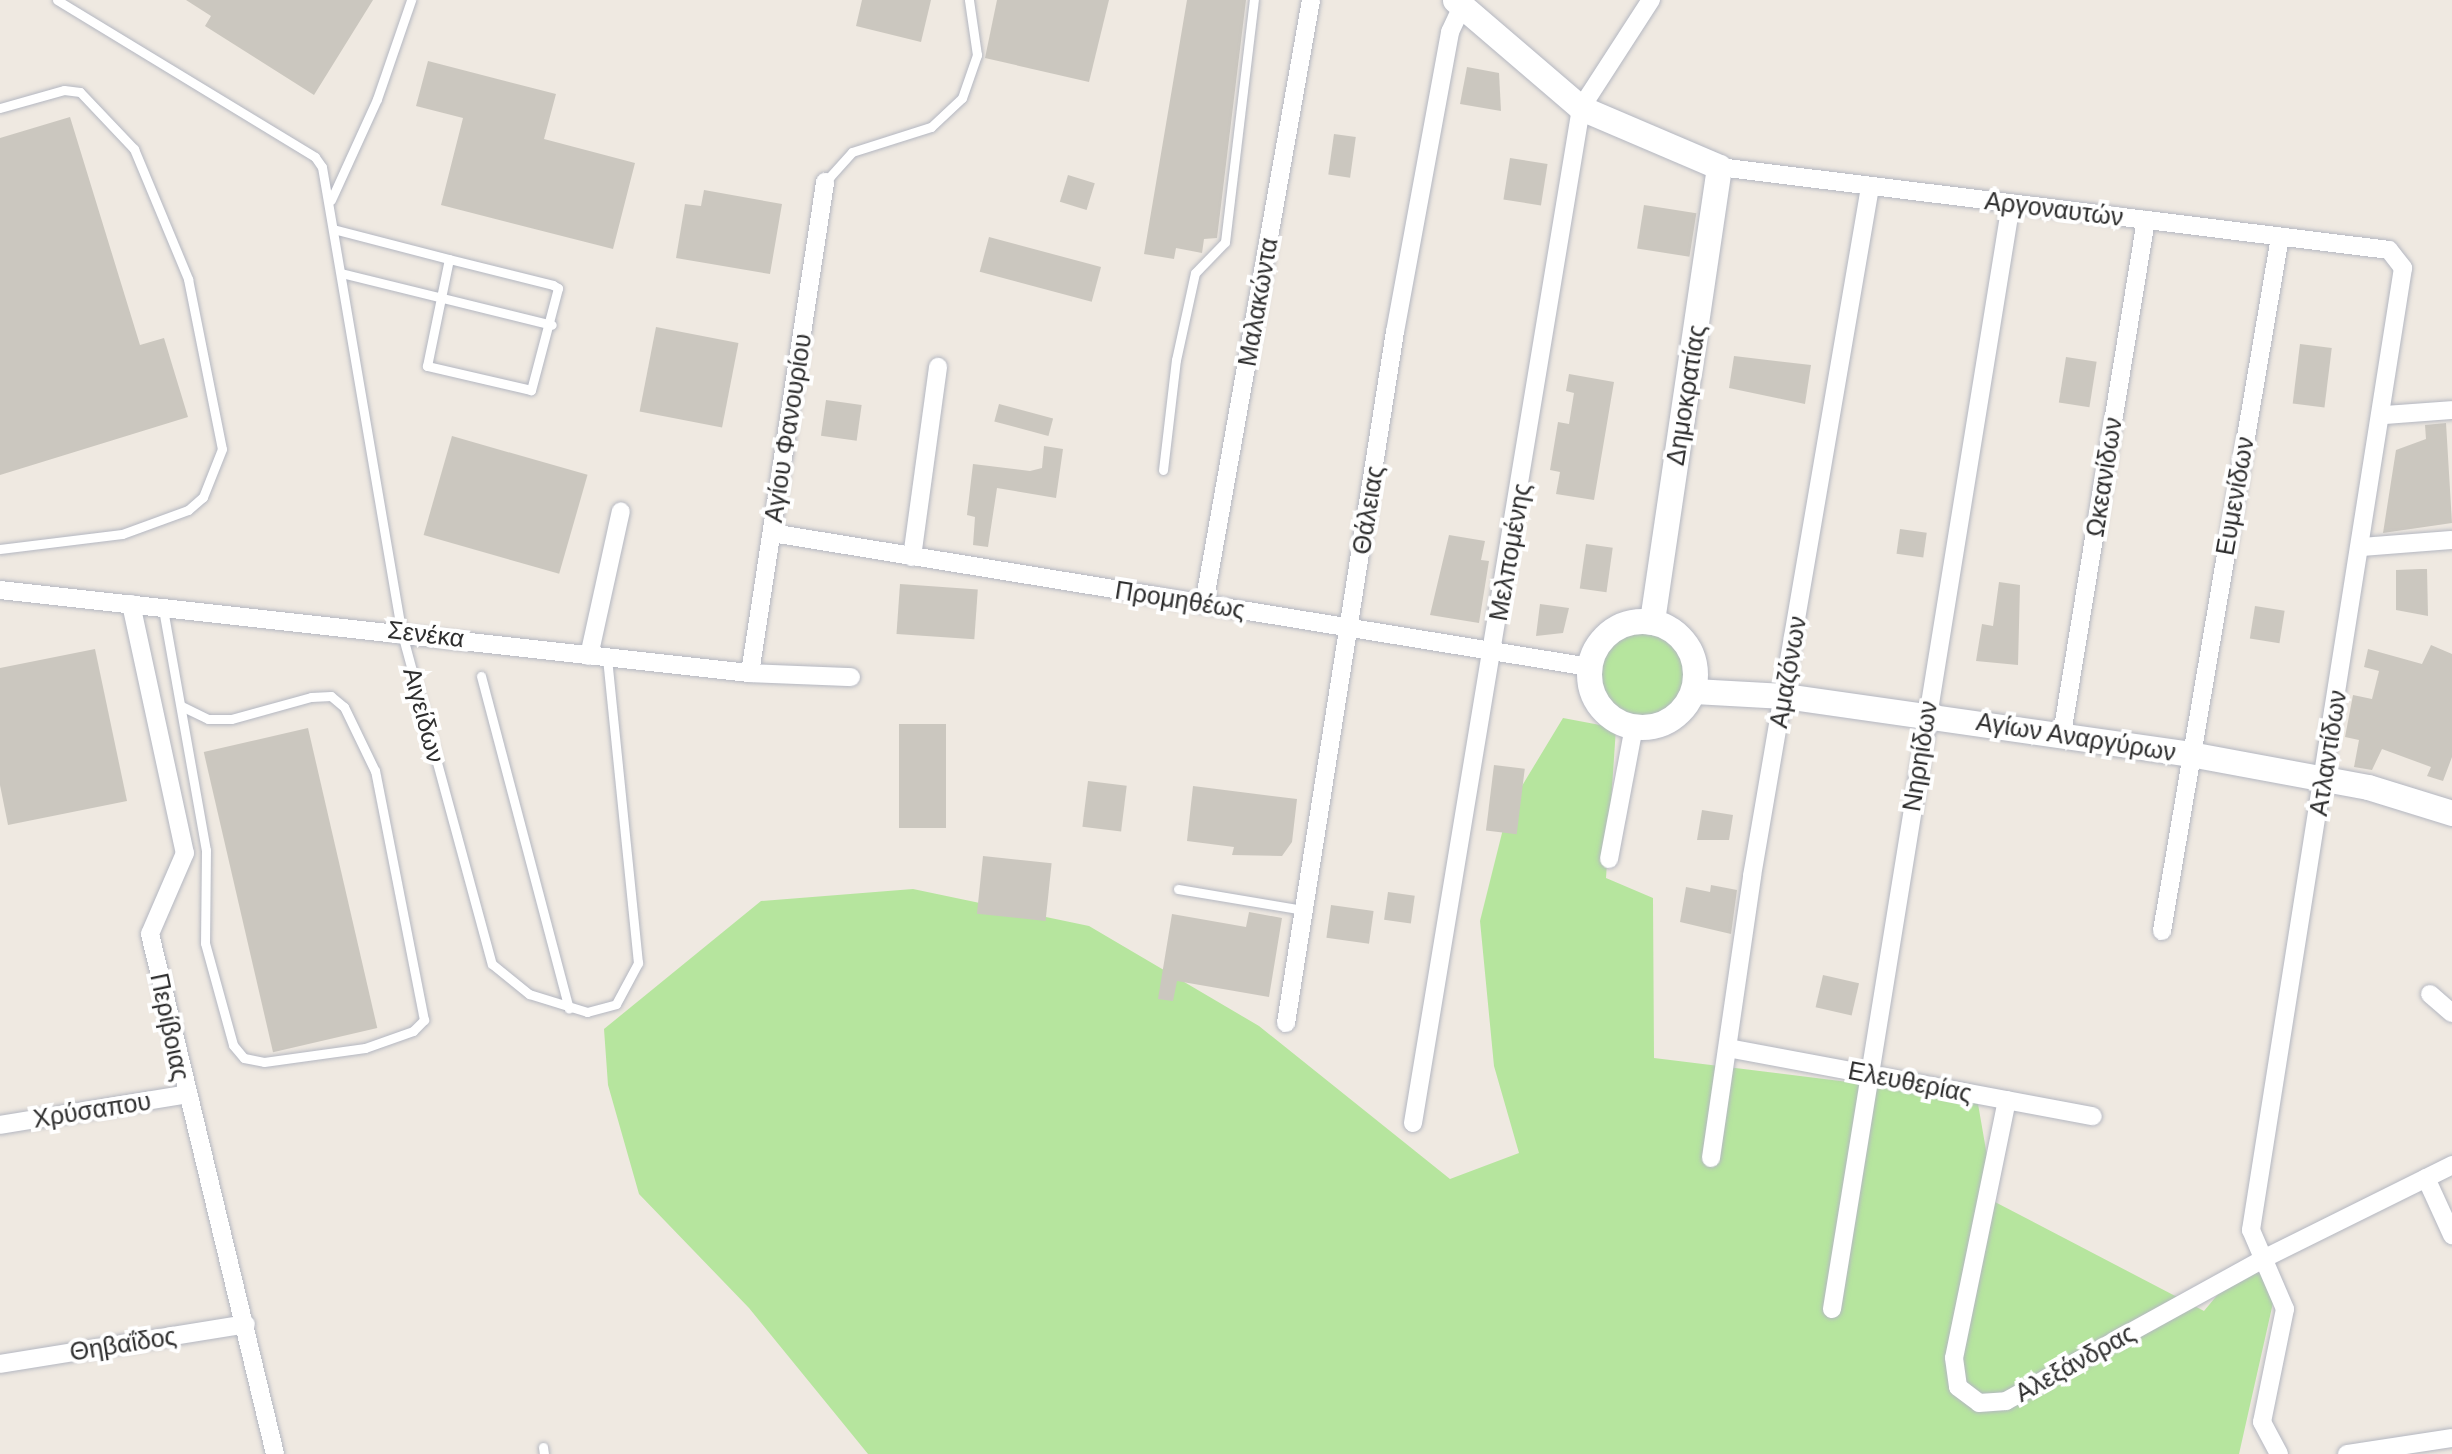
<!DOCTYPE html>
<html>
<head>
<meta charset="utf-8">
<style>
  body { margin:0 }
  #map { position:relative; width:2452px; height:1454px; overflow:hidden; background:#efe9e1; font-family:Helvetica,sans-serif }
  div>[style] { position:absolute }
  .green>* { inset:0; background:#b6e59e }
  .round { border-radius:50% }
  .building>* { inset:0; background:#cbc7bf; transform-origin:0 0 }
  .roads { filter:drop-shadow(0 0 2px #b4b7c1) drop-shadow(0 0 2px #b4b7c1) }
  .lane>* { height:9px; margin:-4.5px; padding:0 4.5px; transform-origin:4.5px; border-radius:4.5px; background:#fff }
  .street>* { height:18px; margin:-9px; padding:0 9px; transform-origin:9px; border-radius:9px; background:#fff }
  .secondary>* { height:25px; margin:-12.5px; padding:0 12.5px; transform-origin:12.5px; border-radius:12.5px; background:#fff }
  .secondary>.ring { margin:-12.5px; padding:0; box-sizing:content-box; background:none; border:25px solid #fff; border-radius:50% }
  span { translate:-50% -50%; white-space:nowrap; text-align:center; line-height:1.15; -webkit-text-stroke:8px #fff; paint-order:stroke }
  .street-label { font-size:25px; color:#2e2e2e }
</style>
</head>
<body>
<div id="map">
  <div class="green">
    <i class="round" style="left:1601px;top:633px;width:84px;height:84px"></i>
    <i style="clip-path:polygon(1563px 718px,1616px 728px,1606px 878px,1653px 898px,1654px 1058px,1977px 1098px,1995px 1202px,2204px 1311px,2244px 1263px,2277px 1285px,2239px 1454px,868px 1454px,749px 1308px,639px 1194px,608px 1085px,604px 1029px,761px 901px,913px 889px,1089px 926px,1259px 1026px,1450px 1179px,1519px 1153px,1494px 1066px,1480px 921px,1508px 809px)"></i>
  </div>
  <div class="building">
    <i style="clip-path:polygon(186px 0,373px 0,314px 95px,205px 26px,211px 16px)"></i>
    <i style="clip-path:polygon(862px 0,931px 0,921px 42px,856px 26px)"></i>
    <i style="clip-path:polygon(997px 0,1109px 0,1089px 82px,985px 58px)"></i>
    <i style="clip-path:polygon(1187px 0,1246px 0,1217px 238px,1204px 239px,1202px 253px,1176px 248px,1174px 259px,1144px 254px)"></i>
    <i style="clip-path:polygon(428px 61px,556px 94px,544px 139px,635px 163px,613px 249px,441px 205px,463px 118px,416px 106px)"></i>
    <i style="clip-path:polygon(1467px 67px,1499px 73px,1501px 111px,1460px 104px)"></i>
    <i style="clip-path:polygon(70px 117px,140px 345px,164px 338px,188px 417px,0 475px,0 138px)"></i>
    <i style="left:1334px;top:134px;width:22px;height:41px;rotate:8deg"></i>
    <i style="left:1510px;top:158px;width:38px;height:42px;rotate:9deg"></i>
    <i style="left:1068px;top:175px;width:28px;height:28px;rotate:17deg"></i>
    <i style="clip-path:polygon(704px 190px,782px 204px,770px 274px,676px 258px,685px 204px,701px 206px)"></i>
    <i style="left:1644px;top:205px;width:53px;height:44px;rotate:9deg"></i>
    <i style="left:989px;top:237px;width:116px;height:36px;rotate:15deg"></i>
    <i style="left:656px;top:327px;width:84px;height:86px;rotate:11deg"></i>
    <i style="left:2300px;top:344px;width:32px;height:60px;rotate:7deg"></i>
    <i style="clip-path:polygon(1734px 356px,1811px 365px,1805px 404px,1729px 388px)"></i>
    <i style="left:2066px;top:357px;width:31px;height:46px;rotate:9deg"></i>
    <i style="clip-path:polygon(1569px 374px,1614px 382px,1594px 500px,1556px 494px,1560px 472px,1550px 470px,1558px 422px,1569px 424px,1574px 393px,1566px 391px)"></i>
    <i style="left:826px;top:400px;width:36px;height:36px;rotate:8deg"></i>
    <i style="left:999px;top:404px;width:56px;height:18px;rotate:15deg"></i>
    <i style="clip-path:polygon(2446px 423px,2452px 523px,2383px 533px,2396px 450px,2426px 439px,2425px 425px)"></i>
    <i style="left:452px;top:436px;width:141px;height:103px;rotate:16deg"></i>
    <i style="clip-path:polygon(1044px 446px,1063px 449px,1056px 498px,997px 488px,988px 547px,973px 545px,975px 517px,967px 515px,973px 464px,1030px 471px,1042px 468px)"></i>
    <i style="left:1900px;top:529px;width:27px;height:25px;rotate:8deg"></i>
    <i style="clip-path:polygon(1449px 535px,1485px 541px,1481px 560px,1489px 561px,1479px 623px,1430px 615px)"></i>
    <i style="left:1586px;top:544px;width:27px;height:45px;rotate:8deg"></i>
    <i style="clip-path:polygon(2421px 569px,2427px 569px,2428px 616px,2396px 610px,2396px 570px)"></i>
    <i style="clip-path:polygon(1999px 582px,2020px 585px,2018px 665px,1976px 661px,1982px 624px,1993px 626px)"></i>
    <i style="left:900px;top:584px;width:78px;height:50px;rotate:4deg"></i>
    <i style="clip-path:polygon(1540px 604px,1569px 608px,1563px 633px,1536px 636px)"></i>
    <i style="left:2255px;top:606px;width:30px;height:33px;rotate:9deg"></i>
    <i style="clip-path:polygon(2431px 645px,2452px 654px,2452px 757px,2443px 781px,2427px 776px,2431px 767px,2382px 749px,2372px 770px,2354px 767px,2359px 740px,2345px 737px,2353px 695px,2372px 699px,2379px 671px,2364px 667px,2368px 649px,2422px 664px)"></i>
    <i style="clip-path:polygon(95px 649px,127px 801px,8px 825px,0 785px,0 668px)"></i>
    <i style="left:899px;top:724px;width:47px;height:104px"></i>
    <i style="left:308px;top:728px;width:308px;height:107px;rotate:77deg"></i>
    <i style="left:1494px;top:765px;width:31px;height:66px;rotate:7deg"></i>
    <i style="left:1088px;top:781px;width:39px;height:46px;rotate:7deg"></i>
    <i style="clip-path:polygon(1193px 786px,1297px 799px,1292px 842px,1282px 856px,1232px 855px,1234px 847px,1187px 841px)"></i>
    <i style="clip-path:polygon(1702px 810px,1733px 815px,1729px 840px,1697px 840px)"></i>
    <i style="left:983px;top:856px;width:69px;height:58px;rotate:6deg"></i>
    <i style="clip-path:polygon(1711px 885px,1737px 890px,1731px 934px,1680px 922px,1686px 887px,1710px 892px)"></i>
    <i style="left:1388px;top:892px;width:27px;height:28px;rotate:8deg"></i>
    <i style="left:1331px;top:905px;width:43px;height:33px;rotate:8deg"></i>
    <i style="clip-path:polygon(1249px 912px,1282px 918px,1269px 997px,1177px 981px,1173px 1001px,1158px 999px,1172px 914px,1246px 927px)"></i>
    <i style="left:1823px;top:975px;width:37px;height:33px;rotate:13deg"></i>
  </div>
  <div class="roads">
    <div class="lane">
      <i style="left:57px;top:0;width:302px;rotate:31.3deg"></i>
      <i style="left:315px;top:157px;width:12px;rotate:55deg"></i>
      <i style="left:322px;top:167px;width:470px;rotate:80.3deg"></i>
      <i style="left:401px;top:630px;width:346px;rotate:74.8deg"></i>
      <i style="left:492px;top:964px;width:48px;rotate:39deg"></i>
      <i style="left:529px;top:994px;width:61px;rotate:17.2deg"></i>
      <i style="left:587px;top:1012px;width:30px;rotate:-15deg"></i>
      <i style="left:616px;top:1004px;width:47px;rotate:-61.8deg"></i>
      <i style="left:638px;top:963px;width:308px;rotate:-95.8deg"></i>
      <i style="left:0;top:108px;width:66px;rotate:-15.7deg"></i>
      <i style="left:64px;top:90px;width:16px;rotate:7deg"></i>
      <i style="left:80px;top:92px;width:79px;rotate:46.5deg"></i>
      <i style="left:134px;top:149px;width:141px;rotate:67.4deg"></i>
      <i style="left:188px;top:279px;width:173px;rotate:78.7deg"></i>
      <i style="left:222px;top:449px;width:52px;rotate:111.6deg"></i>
      <i style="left:203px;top:497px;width:20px;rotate:139deg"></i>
      <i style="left:188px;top:510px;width:70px;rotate:160deg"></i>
      <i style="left:122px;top:534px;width:123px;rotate:173deg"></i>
      <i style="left:826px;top:181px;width:39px;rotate:-48deg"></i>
      <i style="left:852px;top:152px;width:83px;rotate:-17.6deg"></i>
      <i style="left:931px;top:127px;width:42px;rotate:-43.1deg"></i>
      <i style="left:962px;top:98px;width:46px;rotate:-70.8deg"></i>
      <i style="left:977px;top:55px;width:56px;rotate:-98.3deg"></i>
      <i style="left:331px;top:200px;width:111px;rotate:-65.5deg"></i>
      <i style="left:377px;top:99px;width:105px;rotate:-71deg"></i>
      <i style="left:333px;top:229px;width:120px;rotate:14.5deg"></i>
      <i style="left:449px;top:259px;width:107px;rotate:14deg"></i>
      <i style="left:553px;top:285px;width:6px;rotate:31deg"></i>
      <i style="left:558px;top:288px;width:106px;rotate:104.8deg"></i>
      <i style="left:531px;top:390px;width:107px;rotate:-167deg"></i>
      <i style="left:427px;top:366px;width:109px;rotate:-78.4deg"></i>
      <i style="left:341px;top:273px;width:217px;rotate:13.8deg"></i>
      <i style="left:1163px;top:470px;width:111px;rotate:-83.3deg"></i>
      <i style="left:1176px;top:360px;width:89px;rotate:-77.7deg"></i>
      <i style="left:1195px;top:273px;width:43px;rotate:-45.9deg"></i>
      <i style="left:1225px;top:242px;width:244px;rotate:-83.2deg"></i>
      <i style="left:163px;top:609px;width:245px;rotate:79.9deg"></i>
      <i style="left:206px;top:850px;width:93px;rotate:90.6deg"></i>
      <i style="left:205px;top:943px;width:106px;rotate:74.6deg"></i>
      <i style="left:233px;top:1045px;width:17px;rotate:50deg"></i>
      <i style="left:244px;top:1058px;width:20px;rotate:11deg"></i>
      <i style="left:264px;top:1062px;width:102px;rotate:-7.9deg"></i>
      <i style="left:365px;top:1048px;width:51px;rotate:-19.5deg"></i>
      <i style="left:413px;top:1031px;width:16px;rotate:-45deg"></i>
      <i style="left:424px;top:1020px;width:254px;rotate:-101.1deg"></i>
      <i style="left:375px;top:771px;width:71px;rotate:-115.8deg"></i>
      <i style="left:344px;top:707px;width:17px;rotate:-140deg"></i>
      <i style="left:331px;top:696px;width:20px;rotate:177deg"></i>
      <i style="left:311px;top:697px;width:83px;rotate:164.6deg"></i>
      <i style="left:231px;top:719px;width:23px;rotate:180deg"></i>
      <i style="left:208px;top:719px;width:30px;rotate:-154deg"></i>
      <i style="left:481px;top:676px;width:344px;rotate:75.2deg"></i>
      <i style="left:1178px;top:889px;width:128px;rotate:9.5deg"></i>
      <i style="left:543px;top:1447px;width:7px;rotate:82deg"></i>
    </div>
    <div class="street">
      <i style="left:1719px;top:167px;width:675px;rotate:7.06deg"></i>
      <i style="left:2389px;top:250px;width:23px;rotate:52deg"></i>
      <i style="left:2403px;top:268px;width:974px;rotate:98.98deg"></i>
      <i style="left:2251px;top:1230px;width:86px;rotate:66.7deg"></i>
      <i style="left:2285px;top:1309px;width:115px;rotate:101.5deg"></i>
      <i style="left:2262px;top:1422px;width:36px;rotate:62deg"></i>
      <i style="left:2384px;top:415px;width:68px;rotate:-4.2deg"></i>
      <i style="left:772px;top:533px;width:828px;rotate:9.31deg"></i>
      <i style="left:2361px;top:547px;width:91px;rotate:-4.4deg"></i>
      <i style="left:912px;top:557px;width:192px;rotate:-82.2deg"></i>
      <i style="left:0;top:590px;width:755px;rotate:6.32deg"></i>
      <i style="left:750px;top:673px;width:101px;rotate:2.3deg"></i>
      <i style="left:131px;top:604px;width:255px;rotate:77.8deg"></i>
      <i style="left:185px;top:853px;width:88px;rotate:113.4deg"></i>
      <i style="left:150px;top:934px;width:535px;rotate:76.48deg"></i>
      <i style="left:1204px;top:604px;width:613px;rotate:-79.95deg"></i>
      <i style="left:589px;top:656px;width:148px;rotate:-77.6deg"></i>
      <i style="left:750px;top:673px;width:497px;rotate:-81.3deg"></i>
      <i style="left:2062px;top:734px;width:521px;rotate:-80.72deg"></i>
      <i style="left:1609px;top:859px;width:134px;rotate:-79.3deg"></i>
      <i style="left:2162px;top:931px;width:704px;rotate:-80.35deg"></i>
      <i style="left:2430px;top:994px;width:29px;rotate:41deg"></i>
      <i style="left:1286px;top:1023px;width:700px;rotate:-81.04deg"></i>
      <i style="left:1395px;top:332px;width:305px;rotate:-79.6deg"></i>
      <i style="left:1450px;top:32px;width:35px;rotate:-65deg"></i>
      <i style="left:1728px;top:1048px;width:371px;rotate:10.6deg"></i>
      <i style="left:2007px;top:1100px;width:263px;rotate:101.6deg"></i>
      <i style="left:1954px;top:1358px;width:29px;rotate:82deg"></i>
      <i style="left:1958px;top:1387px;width:26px;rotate:37deg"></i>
      <i style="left:1979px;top:1403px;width:27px;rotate:-4deg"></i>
      <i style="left:2006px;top:1401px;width:296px;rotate:-28.9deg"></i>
      <i style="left:2265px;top:1258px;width:209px;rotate:-26.4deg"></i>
      <i style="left:1413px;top:1123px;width:1029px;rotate:-80.6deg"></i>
      <i style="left:1581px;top:108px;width:129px;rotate:-57.1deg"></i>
      <i style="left:0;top:1125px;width:186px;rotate:-9.3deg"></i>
      <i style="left:1711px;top:1158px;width:285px;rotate:-81.7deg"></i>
      <i style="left:1752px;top:876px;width:699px;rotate:-80.28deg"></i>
      <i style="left:2426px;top:1178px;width:63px;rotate:65.5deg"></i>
      <i style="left:1832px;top:1309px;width:1119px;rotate:-80.8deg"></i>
      <i style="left:0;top:1364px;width:249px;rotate:-9.2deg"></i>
      <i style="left:2347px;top:1454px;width:106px;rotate:-8.7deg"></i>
    </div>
    <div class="secondary">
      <i style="left:1455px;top:0;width:166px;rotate:40.6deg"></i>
      <i style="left:1581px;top:108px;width:150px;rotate:23.1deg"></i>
      <i style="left:1719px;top:167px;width:460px;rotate:98.4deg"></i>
      <i class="ring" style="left:1589px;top:621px;width:81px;height:81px"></i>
      <i style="left:1694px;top:691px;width:90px;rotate:3.2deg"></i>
      <i style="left:1784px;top:696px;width:410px;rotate:8.1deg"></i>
      <i style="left:2190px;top:754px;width:181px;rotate:10.5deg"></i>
      <i style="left:2368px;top:787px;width:88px;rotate:17.2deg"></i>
    </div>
  </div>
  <div class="street-label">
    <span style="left:2054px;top:209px;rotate:7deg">Αργοναυτών</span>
    <span style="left:1258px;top:302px;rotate:-80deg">Μαλακώντα</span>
    <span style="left:1686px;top:395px;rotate:-81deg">Δημοκρατίας</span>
    <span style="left:788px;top:428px;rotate:-81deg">Αγίου Φανουρίου</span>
    <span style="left:2104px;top:477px;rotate:-81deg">Ωκεανίδων</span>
    <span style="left:2235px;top:496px;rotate:-80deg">Ευμενίδων</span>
    <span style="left:1368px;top:510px;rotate:-81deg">Θάλειας</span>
    <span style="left:1510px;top:552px;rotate:-80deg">Μελπομένης</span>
    <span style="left:1180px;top:600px;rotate:9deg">Προμηθέως</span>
    <span style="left:426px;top:634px;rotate:7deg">Σενέκα</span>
    <span style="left:1788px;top:672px;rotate:-80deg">Αμαζόνων</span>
    <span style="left:424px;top:715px;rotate:75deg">Αιγείδων</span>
    <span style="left:2076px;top:737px;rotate:9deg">Αγίων Αναργύρων</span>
    <span style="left:2328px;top:753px;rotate:-81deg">Ατλαντίδων</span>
    <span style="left:1920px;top:756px;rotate:-81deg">Νηρηίδων</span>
    <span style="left:170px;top:1027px;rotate:78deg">Περίβοιας</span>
    <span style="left:1910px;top:1082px;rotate:11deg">Ελευθερίας</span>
    <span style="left:92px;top:1110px;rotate:-9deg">Χρύσαπου</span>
    <span style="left:123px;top:1344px;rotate:-9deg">Θηβαΐδος</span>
    <span style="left:2075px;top:1363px;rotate:-29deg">Αλεξάνδρας</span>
  </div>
</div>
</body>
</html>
